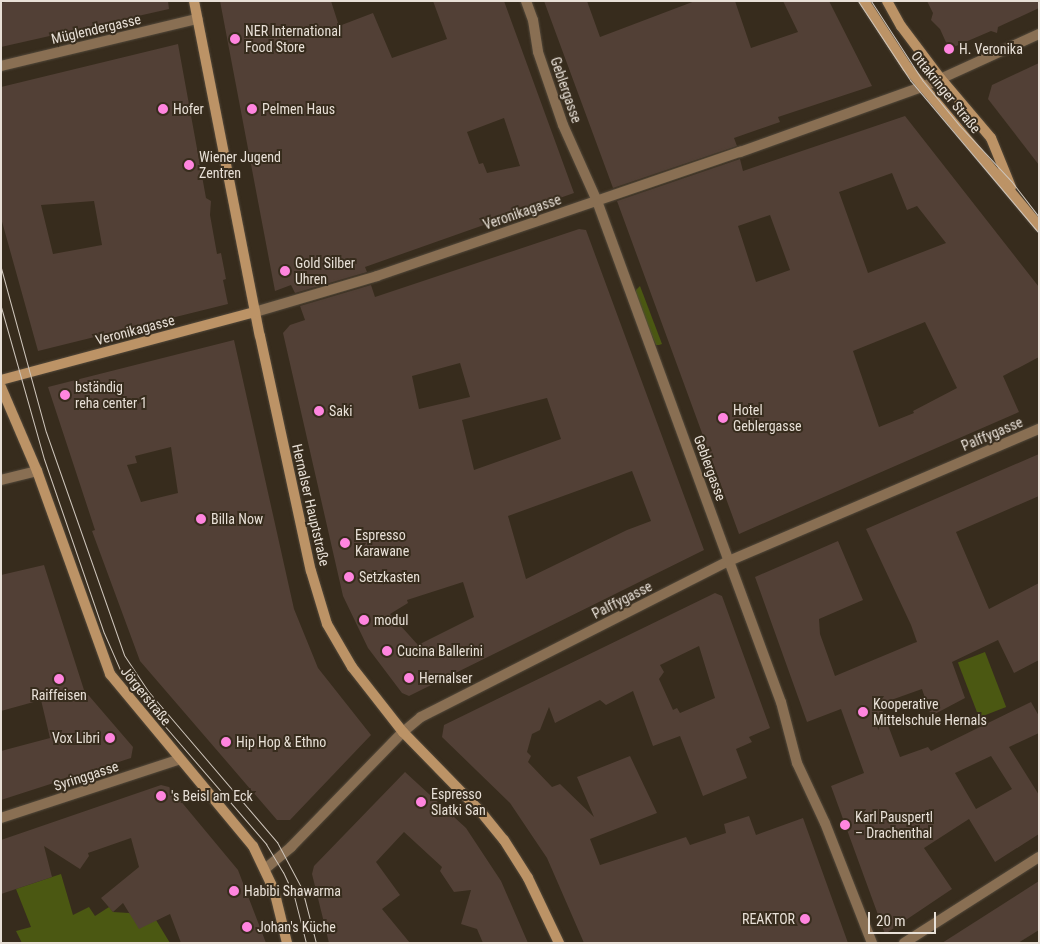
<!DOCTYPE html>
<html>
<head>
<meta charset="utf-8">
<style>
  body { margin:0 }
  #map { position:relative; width:1040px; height:944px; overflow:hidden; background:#372c1d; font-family:"Roboto Condensed",sans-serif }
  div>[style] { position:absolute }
  .green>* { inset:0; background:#4b5812; transform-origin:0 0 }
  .building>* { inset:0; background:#524036 }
  .roads { filter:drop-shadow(0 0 1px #53493b) drop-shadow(0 0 1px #53493b) }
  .street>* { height:10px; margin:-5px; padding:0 5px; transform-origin:5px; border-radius:5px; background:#896f53 }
  .secondary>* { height:10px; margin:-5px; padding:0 5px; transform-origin:5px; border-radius:5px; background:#bc9366 }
  .tram>* { height:1px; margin:-0.5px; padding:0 0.5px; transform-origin:0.5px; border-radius:0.5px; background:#cec5bb }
  .dots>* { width:14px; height:14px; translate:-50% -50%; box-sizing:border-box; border:2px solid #372c1d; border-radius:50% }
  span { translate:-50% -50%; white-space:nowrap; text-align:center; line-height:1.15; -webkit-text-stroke:4px #372c1d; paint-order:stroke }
  .street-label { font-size:14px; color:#e8e0d7 }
  .poi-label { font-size:14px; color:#e8e0d7 }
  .left { translate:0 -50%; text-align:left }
  .right { translate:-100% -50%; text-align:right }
  .frame { position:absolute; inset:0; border:2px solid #e8e0d7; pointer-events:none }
  .scale { position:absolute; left:868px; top:912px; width:68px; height:22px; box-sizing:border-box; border:2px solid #e8e0d7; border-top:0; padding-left:6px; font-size:15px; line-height:18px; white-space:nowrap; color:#e8e0d7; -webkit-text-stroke:4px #372c1d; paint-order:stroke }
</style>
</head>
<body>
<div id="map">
  <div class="green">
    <i style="clip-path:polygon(640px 286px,662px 344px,659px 345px,656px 345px,636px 300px,636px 290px)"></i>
    <i style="left:985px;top:652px;width:59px;height:29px;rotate:69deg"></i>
    <i style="clip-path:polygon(61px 874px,73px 915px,89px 907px,95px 916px,109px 907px,113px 912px,129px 913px,156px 920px,170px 943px,22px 943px,16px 931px,31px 927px,16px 889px)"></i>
  </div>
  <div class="building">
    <i style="clip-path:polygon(10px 1px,168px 1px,169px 9px,1px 47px,1px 3px)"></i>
    <i style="clip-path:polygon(evenodd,220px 1px,331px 1px,339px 26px,373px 13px,392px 58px,447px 39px,433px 1px,504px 1px,574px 193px,365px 267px,367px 272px,295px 293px,291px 285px,275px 291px,220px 1px,504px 118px,520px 166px,487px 173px,483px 163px,479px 164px,467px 132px,504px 118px)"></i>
    <i style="clip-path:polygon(544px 1px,587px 1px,600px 37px,695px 1px,735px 1px,751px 48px,798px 32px,783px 1px,829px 1px,872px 86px,778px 117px,780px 122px,734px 138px,737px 146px,613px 188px)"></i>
    <i style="clip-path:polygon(927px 1px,1039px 1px,1039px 8px,998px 27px,997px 33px,991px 31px,949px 49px,940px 29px,931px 20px,933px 13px)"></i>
    <i style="clip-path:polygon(evenodd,178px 44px,206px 198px,211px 201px,210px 215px,217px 254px,221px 253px,226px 279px,223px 280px,228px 304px,38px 351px,1px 218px,1px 87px,178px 44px,94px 201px,102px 245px,53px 254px,41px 205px,94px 201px)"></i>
    <i style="clip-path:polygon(1039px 63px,1039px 165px,988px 99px,992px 85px)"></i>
    <i style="clip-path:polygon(evenodd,905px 116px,1039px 287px,1039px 357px,1003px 376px,1019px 412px,739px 534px,617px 201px,740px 159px,743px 171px,905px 116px,892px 173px,907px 210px,917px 206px,946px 243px,868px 273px,839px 192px,892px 173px,905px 116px,770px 215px,790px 270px,756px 282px,738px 226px,770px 215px,905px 116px,925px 322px,957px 388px,913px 411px,914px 413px,879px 427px,853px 351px,925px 322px)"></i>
    <i style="clip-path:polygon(evenodd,579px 229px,586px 230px,704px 550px,409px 696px,402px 693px,368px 648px,343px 596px,283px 333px,290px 325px,305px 320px,300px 306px,371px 285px,375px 297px,579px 229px,460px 363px,470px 397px,419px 409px,412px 376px,460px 363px,579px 229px,547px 398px,561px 439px,474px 470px,462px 420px,547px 398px,579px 229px,632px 471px,651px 521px,627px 530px,526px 579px,508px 516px,632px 471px,579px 229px,463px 582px,474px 617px,418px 645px,390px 614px,408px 603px,407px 600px,463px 582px)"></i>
    <i style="clip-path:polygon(evenodd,234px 340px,294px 609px,318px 668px,371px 735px,290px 820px,277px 820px,140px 661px,92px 531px,95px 530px,48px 387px,234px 340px,171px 447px,178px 493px,141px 502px,127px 465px,137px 463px,135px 456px,171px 447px)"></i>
    <i style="clip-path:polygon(evenodd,1039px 454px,1039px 496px,956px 532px,989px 609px,1039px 583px,1039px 660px,1014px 673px,998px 640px,952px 662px,965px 698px,931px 716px,922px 689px,880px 704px,900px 757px,928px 747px,931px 751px,1031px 702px,1039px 716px,1039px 733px,1009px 747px,1039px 795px,1039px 834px,995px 862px,969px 819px,924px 848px,952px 889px,885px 934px,831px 786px,864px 773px,841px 709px,807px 722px,755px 577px,838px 541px,863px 600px,819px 619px,820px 634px,835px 676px,914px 643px,917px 642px,911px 625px,866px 529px,1039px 454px,991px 756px,1012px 789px,976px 809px,955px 773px,991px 756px)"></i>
    <i style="clip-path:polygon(44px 565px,84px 690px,133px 747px,131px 758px,1px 800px,1px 751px,50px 738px,41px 700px,1px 711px,1px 575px)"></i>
    <i style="clip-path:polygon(evenodd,715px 593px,722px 596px,770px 728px,749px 737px,752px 742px,736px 749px,747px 778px,703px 796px,680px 736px,653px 746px,633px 691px,606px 705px,600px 700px,555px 723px,549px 707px,540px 730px,532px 734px,527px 752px,531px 756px,528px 762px,552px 787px,560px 784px,594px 817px,577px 777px,630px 756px,657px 813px,590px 839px,600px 865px,686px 837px,690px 845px,726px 833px,724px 824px,749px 816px,756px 835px,803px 818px,848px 943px,584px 943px,547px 858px,510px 803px,442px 737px,444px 725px,715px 593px,699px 646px,715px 698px,680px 713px,677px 708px,673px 710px,659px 679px,664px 672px,660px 665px,699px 646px)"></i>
    <i style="clip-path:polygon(405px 772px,466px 828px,501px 881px,528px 943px,483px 943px,477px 929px,461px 924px,471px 890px,454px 892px,440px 871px,442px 867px,404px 832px,376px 862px,400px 895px,382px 909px,410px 943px,329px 943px,312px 874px,314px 866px)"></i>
    <i style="clip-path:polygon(161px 785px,169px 787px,238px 870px,266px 943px,181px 943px,170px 914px,139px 929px,123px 903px,113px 912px,101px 898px,139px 867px,131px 838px,88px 853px,89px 856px,80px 869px,44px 846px,52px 877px,1px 894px,1px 840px)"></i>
    <i style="clip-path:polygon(1039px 881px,1039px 930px,1018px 943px,942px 943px)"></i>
  </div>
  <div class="roads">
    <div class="street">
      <i style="left:526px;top:1px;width:20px;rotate:70deg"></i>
      <i style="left:533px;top:20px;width:32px;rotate:81deg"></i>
      <i style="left:538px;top:52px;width:77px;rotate:71.1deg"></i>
      <i style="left:563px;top:125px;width:83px;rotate:65.9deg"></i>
      <i style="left:597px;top:201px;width:383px;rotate:69.9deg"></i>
      <i style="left:729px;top:561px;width:150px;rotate:69.8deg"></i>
      <i style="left:781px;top:702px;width:63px;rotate:75.3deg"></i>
      <i style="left:797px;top:763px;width:66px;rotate:65deg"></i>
      <i style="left:825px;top:823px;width:129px;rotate:68.6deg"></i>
      <i style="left:1px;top:66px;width:202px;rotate:-13.5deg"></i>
      <i style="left:255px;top:312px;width:127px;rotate:-16.4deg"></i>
      <i style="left:377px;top:276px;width:384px;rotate:-18.9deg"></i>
      <i style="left:740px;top:152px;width:199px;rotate:-19.7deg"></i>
      <i style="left:927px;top:85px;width:123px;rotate:-24.5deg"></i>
      <i style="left:1px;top:480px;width:37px;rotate:-14deg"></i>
      <i style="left:1px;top:818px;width:188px;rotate:-18.2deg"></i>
      <i style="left:265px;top:869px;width:34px;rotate:-40deg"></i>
      <i style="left:291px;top:847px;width:161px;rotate:-45.8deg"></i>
      <i style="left:403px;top:732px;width:23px;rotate:-40deg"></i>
      <i style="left:421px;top:717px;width:345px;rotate:-26.9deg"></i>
      <i style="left:729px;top:561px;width:337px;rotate:-23.1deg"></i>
      <i style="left:904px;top:943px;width:160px;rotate:-32.5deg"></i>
    </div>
    <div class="secondary">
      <i style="left:194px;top:1px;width:341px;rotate:78.9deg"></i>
      <i style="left:260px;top:336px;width:240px;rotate:77.8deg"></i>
      <i style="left:311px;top:571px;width:55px;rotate:73.2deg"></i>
      <i style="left:327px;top:624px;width:50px;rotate:59.8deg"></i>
      <i style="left:352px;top:667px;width:83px;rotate:51.9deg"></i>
      <i style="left:403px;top:732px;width:112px;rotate:45.7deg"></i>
      <i style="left:481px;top:812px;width:36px;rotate:51deg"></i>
      <i style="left:504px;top:840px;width:45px;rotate:57.7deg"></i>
      <i style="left:528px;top:878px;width:72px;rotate:64.5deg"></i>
      <i style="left:864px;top:1px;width:79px;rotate:56.9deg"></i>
      <i style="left:907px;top:67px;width:207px;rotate:50.3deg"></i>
      <i style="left:887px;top:1px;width:29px;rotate:61deg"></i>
      <i style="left:901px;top:26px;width:66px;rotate:53deg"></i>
      <i style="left:941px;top:79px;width:77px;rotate:49.7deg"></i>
      <i style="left:991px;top:138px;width:53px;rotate:67.8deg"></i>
      <i style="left:1px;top:380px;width:263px;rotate:-15deg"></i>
      <i style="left:1px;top:387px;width:91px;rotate:66.8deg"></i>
      <i style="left:37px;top:471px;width:216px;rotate:70.2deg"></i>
      <i style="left:110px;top:674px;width:224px;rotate:50.3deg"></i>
      <i style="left:253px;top:846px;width:49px;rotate:64.5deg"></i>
      <i style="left:274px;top:890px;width:55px;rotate:76.2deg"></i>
    </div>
  </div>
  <div class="tram">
    <i style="left:858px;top:1px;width:95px;rotate:56.6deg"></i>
    <i style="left:910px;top:80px;width:200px;rotate:49.9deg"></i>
    <i style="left:871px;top:1px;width:95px;rotate:57deg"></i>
    <i style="left:923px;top:81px;width:58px;rotate:50.6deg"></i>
    <i style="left:960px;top:126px;width:76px;rotate:47.1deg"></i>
    <i style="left:1012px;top:182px;width:44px;rotate:52.4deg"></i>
    <i style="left:1px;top:268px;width:170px;rotate:74.7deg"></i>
    <i style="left:46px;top:432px;width:236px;rotate:70.7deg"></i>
    <i style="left:124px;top:655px;width:43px;rotate:56.3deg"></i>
    <i style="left:148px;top:691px;width:199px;rotate:49.5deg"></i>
    <i style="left:277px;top:842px;width:53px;rotate:62deg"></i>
    <i style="left:302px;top:889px;width:56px;rotate:75.5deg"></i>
    <i style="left:1px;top:307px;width:158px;rotate:74.2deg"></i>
    <i style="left:44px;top:459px;width:184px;rotate:71deg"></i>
    <i style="left:104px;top:633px;width:43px;rotate:66.4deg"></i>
    <i style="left:121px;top:672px;width:19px;rotate:55deg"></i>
    <i style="left:132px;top:688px;width:206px;rotate:49.3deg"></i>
    <i style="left:266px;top:844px;width:33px;rotate:59deg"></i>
    <i style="left:283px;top:872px;width:26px;rotate:65deg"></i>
    <i style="left:294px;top:896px;width:49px;rotate:75.7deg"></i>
  </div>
  <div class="dots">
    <i style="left:235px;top:39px;background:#ff85df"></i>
    <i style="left:949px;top:49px;background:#ff85df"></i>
    <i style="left:163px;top:109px;background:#ff85df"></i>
    <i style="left:252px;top:109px;background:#ff85df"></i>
    <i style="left:189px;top:165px;background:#ff85df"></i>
    <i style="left:285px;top:271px;background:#ff85df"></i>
    <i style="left:65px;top:395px;background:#ff85df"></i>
    <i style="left:319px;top:411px;background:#ff85df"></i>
    <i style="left:723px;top:418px;background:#ff85df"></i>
    <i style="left:201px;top:519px;background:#ff85df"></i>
    <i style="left:345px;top:543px;background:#ff85df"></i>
    <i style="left:349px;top:577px;background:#ff85df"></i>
    <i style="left:364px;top:620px;background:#ff85df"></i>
    <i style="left:387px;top:651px;background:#ff85df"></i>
    <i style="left:409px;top:678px;background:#ff85df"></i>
    <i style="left:59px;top:679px;background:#ff85df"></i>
    <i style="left:863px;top:712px;background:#ff85df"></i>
    <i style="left:110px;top:738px;background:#ff85df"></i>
    <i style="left:226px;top:742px;background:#ff85df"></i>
    <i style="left:161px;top:796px;background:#ff85df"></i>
    <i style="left:421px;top:802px;background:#ff85df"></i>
    <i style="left:845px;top:825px;background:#ff85df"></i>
    <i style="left:234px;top:891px;background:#ff85df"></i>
    <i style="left:805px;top:919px;background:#ff85df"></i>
    <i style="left:247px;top:927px;background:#ff85df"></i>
  </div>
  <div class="street-label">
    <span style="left:96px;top:29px;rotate:-13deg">Müglendergasse</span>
    <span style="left:566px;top:90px;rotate:71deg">Geblergasse</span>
    <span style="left:946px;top:92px;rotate:51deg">Ottakringer Straße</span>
    <span style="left:522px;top:212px;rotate:-19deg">Veronikagasse</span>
    <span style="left:135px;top:330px;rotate:-15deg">Veronikagasse</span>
    <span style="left:992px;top:434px;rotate:-23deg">Palffygasse</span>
    <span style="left:710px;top:468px;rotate:70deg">Geblergasse</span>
    <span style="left:311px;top:505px;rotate:77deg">Hernalser Hauptstraße</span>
    <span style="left:622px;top:600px;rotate:-27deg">Palffygasse</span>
    <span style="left:146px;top:696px;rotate:51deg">Jörgerstraße</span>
    <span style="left:86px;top:776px;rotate:-18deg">Syringgasse</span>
  </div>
  <div class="poi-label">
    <span class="left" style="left:245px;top:39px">NER International<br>Food Store</span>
    <span class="left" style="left:959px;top:49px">H. Veronika</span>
    <span class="left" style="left:173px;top:109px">Hofer</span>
    <span class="left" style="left:262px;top:109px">Pelmen Haus</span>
    <span class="left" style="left:199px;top:165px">Wiener Jugend<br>Zentren</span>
    <span class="left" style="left:295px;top:271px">Gold Silber<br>Uhren</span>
    <span class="left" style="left:75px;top:395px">bständig<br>reha center 1</span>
    <span class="left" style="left:733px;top:418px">Hotel<br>Geblergasse</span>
    <span class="left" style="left:329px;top:411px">Saki</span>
    <span class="left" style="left:211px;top:519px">Billa Now</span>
    <span class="left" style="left:355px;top:543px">Espresso<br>Karawane</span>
    <span class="left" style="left:359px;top:577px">Setzkasten</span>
    <span class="left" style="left:374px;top:620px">modul</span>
    <span class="left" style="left:397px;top:651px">Cucina Ballerini</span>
    <span class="left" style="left:419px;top:678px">Hernalser</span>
    <span style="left:59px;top:695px">Raiffeisen</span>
    <span class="left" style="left:873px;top:712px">Kooperative<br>Mittelschule Hernals</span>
    <span class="right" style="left:100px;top:738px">Vox Libri</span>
    <span class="left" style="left:236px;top:742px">Hip Hop &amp; Ethno</span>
    <span class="left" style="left:431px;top:802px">Espresso<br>Slatki San</span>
    <span class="left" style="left:171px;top:796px">'s Beisl am Eck</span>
    <span class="left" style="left:855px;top:825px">Karl Pauspertl<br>– Drachenthal</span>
    <span class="left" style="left:244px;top:891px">Habibi Shawarma</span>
    <span class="right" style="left:795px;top:919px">REAKTOR</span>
    <span class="left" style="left:257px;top:927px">Johan's Küche</span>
  </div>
  <div class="frame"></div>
  <div class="scale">20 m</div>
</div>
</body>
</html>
